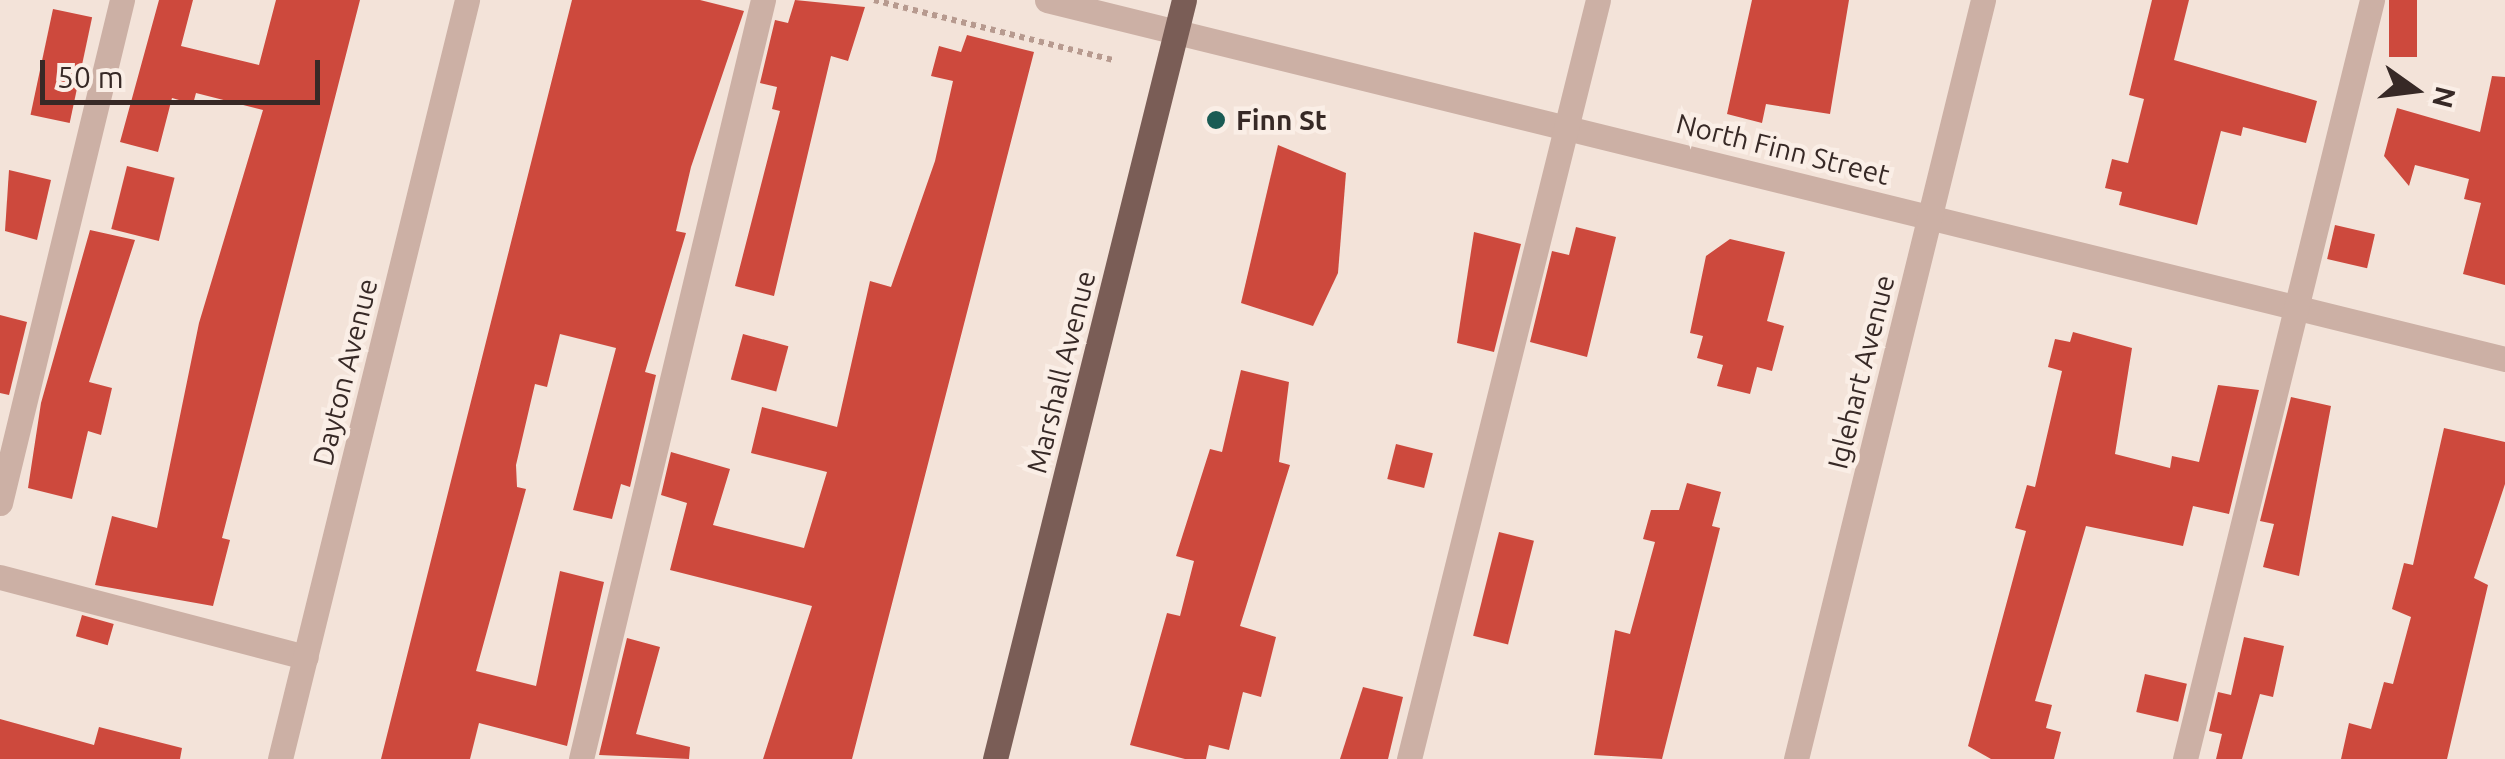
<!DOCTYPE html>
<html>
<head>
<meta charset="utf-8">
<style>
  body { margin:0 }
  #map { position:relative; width:2505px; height:759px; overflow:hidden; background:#f3e3d9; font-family:Ubuntu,sans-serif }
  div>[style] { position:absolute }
  .building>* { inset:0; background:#cd493d; transform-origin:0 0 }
  .path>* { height:6px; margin-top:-3px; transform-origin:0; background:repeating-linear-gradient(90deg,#b79a8f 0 5px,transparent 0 10px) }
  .minor>* { height:25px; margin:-12.5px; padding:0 12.5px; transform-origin:12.5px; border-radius:12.5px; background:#ccb0a5 }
  .major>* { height:25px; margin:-12.5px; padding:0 12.5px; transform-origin:12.5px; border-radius:12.5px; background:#7a5d56 }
  .dots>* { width:28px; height:28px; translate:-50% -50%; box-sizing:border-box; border:5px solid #faeee6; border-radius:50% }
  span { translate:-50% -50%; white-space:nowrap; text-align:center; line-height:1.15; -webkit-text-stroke:9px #faeee6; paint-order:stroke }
  .poi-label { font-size:28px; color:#372926; font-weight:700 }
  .left { translate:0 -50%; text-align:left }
  .street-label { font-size:28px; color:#372926 }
  .north { position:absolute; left:2365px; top:40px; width:100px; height:100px; -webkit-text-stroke:8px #faeee6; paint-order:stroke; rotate:104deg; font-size:28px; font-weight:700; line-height:40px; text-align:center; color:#372926 }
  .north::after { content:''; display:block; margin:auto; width:35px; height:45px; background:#372926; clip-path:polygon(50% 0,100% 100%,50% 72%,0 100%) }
  .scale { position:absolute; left:40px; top:60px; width:280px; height:45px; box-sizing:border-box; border:5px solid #372926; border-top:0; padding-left:12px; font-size:30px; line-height:35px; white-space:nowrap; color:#372926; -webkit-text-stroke:8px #faeee6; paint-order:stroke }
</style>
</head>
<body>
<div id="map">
  <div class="building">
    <i style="clip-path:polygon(159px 0,193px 0,181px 46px,259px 65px,276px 0,360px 0,222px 538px,230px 540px,213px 606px,95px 585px,112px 516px,157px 528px,199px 323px,263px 110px,196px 93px,193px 104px,172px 98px,158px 152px,120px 142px)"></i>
    <i style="clip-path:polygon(572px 0,700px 0,744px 11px,691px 167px,676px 231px,686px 233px,645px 372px,656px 375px,630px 487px,621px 484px,612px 519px,573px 510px,616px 348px,560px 334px,547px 387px,535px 384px,516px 465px,517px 487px,526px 489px,476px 671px,536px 686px,560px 571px,604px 582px,567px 746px,479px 723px,470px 759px,381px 759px)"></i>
    <i style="clip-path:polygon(795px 0,865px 7px,848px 61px,831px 56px,774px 296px,735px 286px,780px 111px,772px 109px,777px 87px,760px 83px,775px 20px,788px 23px)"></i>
    <i style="clip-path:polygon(1752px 0,1849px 0,1830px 114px,1766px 104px,1762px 123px,1727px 114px)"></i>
    <i style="clip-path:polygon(2152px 0,2189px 0,2174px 60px,2317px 101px,2306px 143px,2243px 127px,2241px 136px,2221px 131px,2197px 225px,2119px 205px,2122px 192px,2105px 188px,2112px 159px,2128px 163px,2144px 99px,2129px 95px)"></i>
    <i style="left:2389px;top:0;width:28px;height:57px"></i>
    <i style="left:53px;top:9px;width:40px;height:108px;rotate:12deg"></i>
    <i style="clip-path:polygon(967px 35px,1034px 52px,852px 759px,763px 759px,812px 606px,670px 570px,687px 503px,661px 495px,671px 452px,730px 469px,713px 525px,804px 548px,827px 472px,751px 453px,762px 407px,837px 427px,870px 281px,891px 287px,935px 161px,953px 81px,931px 76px,939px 46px,961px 52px)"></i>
    <i style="clip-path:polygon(2492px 76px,2505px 77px,2505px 285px,2463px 274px,2481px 203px,2464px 199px,2469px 179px,2415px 165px,2409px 186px,2384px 156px,2397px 108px,2480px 132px)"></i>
    <i style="clip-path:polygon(1278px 145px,1346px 173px,1338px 273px,1313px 326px,1241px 303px)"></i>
    <i style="left:127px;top:166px;width:49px;height:65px;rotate:14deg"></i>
    <i style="clip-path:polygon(9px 170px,51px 180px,37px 240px,5px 231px)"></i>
    <i style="left:2335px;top:225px;width:41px;height:35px;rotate:13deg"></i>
    <i style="clip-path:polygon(1576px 227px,1616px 237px,1587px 357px,1530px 342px,1552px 251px,1569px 255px)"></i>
    <i style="clip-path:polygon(90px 230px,135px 240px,89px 382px,112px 388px,101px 435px,88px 431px,72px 499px,28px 488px,41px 403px)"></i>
    <i style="clip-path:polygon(1474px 232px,1521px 244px,1494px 352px,1457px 343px)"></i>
    <i style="clip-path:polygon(1730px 239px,1785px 252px,1767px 321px,1784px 326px,1772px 371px,1757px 367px,1750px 394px,1717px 386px,1723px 365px,1697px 358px,1703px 336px,1690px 333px,1706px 256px)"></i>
    <i style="clip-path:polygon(0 315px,27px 322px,9px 395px,0 393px)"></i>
    <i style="clip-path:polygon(2073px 332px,2132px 348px,2115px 454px,2170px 468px,2172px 456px,2199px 462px,2218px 385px,2259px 390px,2229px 514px,2193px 506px,2183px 546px,2086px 526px,2035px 701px,2052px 705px,2046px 728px,2061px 732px,2054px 759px,1991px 759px,1968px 746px,2026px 531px,2015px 528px,2027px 485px,2035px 487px,2062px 371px,2048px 367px,2055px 339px,2070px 342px)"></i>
    <i style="left:743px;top:334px;width:47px;height:47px;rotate:15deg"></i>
    <i style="clip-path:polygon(1241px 370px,1289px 382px,1279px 462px,1290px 465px,1240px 626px,1276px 637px,1261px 697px,1243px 692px,1229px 750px,1209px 745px,1206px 759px,1185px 759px,1130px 745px,1167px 613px,1180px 616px,1194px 561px,1176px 556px,1210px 449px,1222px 452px)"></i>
    <i style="clip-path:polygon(2291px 397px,2331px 406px,2299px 576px,2263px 567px,2274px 524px,2260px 521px)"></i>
    <i style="clip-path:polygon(2444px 428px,2505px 442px,2505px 484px,2474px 578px,2488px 585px,2447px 759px,2341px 759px,2349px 723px,2371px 729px,2384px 682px,2393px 684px,2411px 617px,2392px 609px,2404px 563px,2413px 565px)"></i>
    <i style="left:1396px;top:444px;width:38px;height:36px;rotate:14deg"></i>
    <i style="clip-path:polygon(1687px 483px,1721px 492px,1712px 526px,1720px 528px,1662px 759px,1594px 755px,1615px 630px,1630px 634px,1655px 542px,1643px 539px,1651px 510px,1679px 510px)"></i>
    <i style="left:1499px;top:532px;width:36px;height:107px;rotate:14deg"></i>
    <i style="left:82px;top:615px;width:33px;height:22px;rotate:16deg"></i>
    <i style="clip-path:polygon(2244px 637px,2284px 646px,2273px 697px,2260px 694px,2242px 759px,2216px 759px,2222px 734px,2209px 731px,2218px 692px,2231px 695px)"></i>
    <i style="clip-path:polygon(627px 638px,660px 647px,636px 734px,690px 747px,689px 759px,599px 755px)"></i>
    <i style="left:2145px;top:674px;width:43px;height:39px;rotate:13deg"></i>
    <i style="clip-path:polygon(1363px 687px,1403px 697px,1388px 759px,1340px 759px)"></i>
    <i style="clip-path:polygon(0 719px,94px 745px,99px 727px,182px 748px,180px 759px,0 759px)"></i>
  </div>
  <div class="path">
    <i style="left:874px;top:0;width:246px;rotate:14.1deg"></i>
  </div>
  <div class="minor">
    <i style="left:1047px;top:0;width:1502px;rotate:13.83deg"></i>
    <i style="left:0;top:503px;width:518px;rotate:-76.37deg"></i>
    <i style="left:0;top:577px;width:316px;rotate:14.7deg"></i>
    <i style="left:280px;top:759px;width:782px;rotate:-76.16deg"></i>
    <i style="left:581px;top:759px;width:781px;rotate:-76.52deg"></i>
    <i style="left:1409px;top:759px;width:782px;rotate:-76.02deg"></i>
    <i style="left:1796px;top:759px;width:782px;rotate:-76.16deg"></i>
    <i style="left:2185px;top:759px;width:782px;rotate:-76.16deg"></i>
  </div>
  <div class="major">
    <i style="left:995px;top:759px;width:782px;rotate:-76.02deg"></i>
  </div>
  <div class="dots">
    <i style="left:1216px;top:120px;background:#1a5b54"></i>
  </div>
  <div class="poi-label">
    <span class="left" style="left:1236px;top:120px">Finn St</span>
  </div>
  <div class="street-label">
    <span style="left:1783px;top:149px;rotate:14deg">North Finn Street</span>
    <span style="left:345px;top:372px;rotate:-76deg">Dayton Avenue</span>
    <span style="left:1061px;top:372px;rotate:-76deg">Marshall Avenue</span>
    <span style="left:1861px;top:372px;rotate:-76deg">Iglehart Avenue</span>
  </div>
  <div class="north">N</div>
  <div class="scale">50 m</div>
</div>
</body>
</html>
